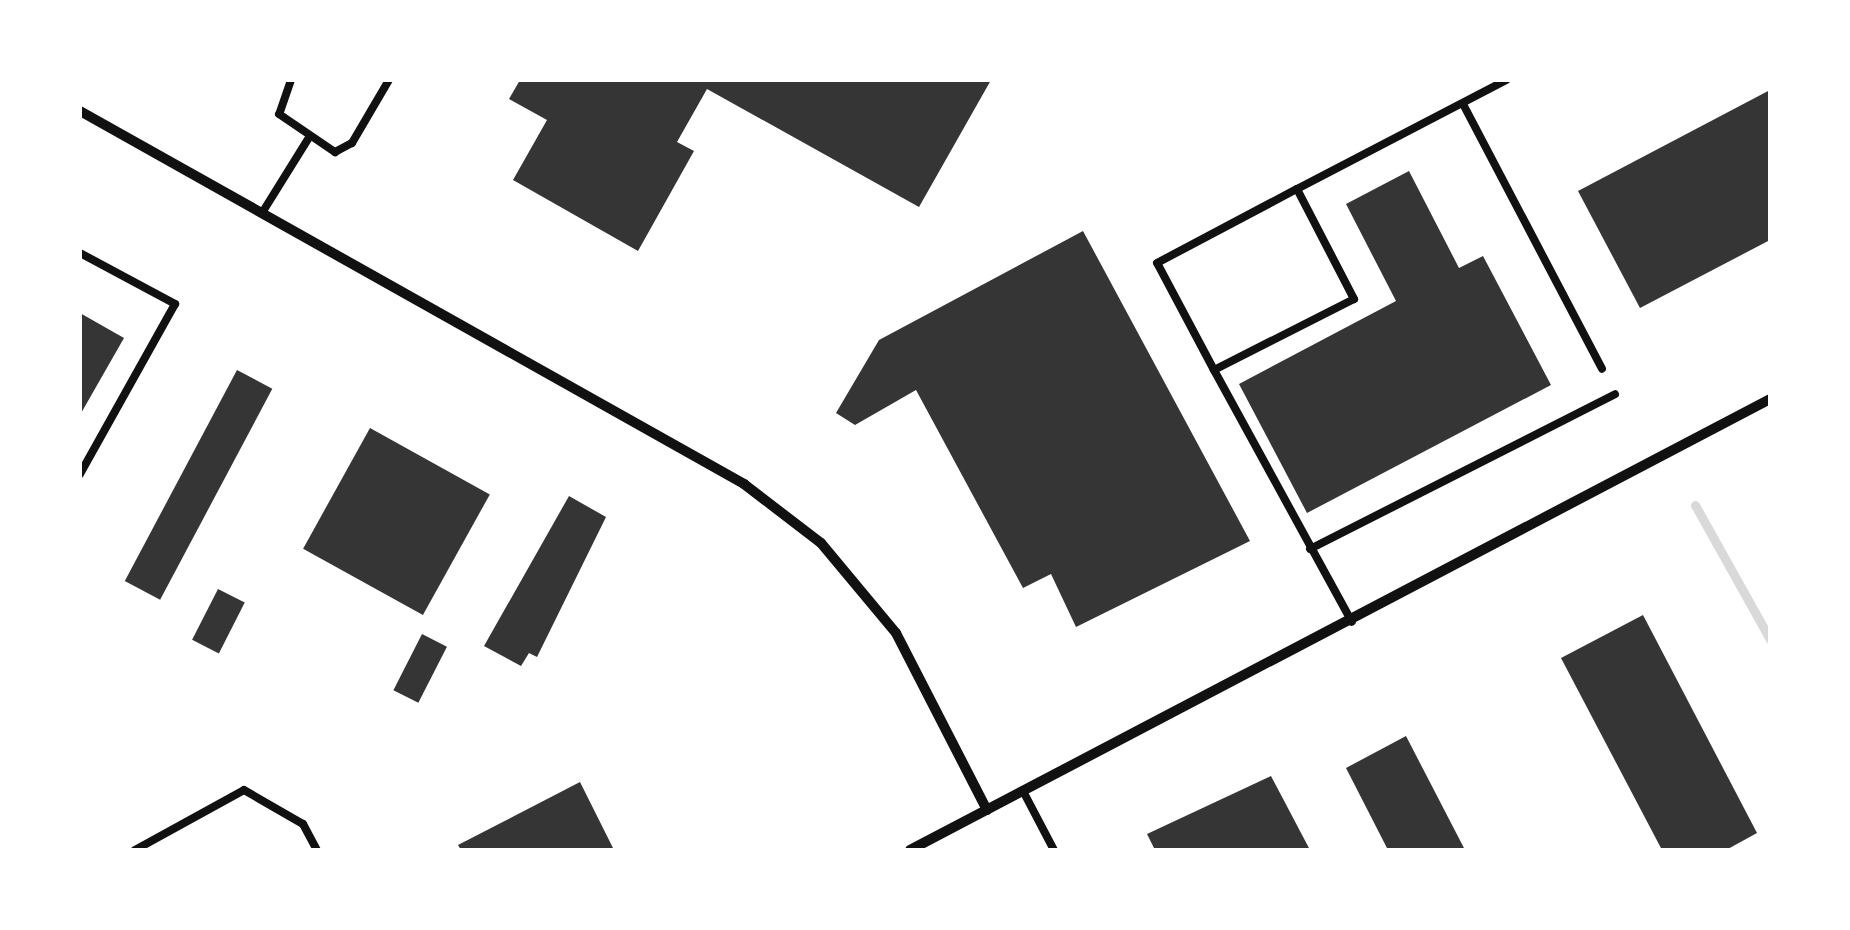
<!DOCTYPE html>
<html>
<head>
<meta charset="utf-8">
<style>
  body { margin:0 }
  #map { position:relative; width:1850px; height:930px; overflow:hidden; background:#fff; font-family:"DM Sans",sans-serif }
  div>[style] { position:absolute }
  .stream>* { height:9px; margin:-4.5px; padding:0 4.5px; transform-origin:4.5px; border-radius:4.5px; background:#d9d9d9 }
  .building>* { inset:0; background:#353535; transform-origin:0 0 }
  .service>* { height:8px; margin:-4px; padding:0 4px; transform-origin:4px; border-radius:4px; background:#111 }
  .minor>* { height:10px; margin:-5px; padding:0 5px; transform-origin:5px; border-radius:5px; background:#111 }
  span { translate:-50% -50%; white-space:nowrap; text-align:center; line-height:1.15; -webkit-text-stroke:8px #fff; paint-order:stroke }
  .frame { position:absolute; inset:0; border:82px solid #fff; pointer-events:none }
</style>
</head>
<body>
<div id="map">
  <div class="stream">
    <i style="left:1695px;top:505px;width:154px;rotate:60.8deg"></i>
  </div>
  <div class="building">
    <i style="clip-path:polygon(520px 80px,991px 80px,919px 207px,707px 89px,677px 142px,694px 151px,638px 251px,513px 180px,547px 120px,509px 99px)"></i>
    <i style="clip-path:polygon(1770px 90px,1770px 240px,1640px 308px,1578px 191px)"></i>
    <i style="clip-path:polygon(1409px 171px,1459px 268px,1483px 256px,1551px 385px,1307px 513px,1239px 384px,1396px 301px,1346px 204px)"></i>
    <i style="clip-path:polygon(1083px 231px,1250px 541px,1076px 627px,1051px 574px,1023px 588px,916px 390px,855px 425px,836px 413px,879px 340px)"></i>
    <i style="clip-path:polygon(80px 313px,124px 338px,80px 415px)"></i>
    <i style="left:237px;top:370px;width:40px;height:239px;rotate:28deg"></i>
    <i style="left:370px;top:428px;width:137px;height:138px;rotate:29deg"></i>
    <i style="clip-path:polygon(569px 496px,606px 517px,537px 657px,529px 653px,521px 666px,484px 646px)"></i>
    <i style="left:218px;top:589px;width:30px;height:57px;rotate:27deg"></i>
    <i style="clip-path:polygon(1643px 615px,1757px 833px,1726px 850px,1662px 850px,1561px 658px)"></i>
    <i style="left:422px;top:634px;width:28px;height:63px;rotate:27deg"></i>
    <i style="clip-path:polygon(1406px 736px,1465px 850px,1388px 850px,1346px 768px)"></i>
    <i style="clip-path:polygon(1271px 776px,1310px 850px,1155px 850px,1147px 834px)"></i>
    <i style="clip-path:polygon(580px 782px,614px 850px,461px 850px,458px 845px)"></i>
  </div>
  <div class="service">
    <i style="left:291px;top:80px;width:36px;rotate:109deg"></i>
    <i style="left:279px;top:114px;width:68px;rotate:34.2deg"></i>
    <i style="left:335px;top:152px;width:19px;rotate:-28deg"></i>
    <i style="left:352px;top:143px;width:73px;rotate:-59.6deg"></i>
    <i style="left:1463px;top:104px;width:299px;rotate:62.3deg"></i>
    <i style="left:1297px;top:189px;width:236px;rotate:-27.5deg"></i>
    <i style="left:262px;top:213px;width:87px;rotate:-58.1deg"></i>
    <i style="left:80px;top:253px;width:108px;rotate:28.2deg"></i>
    <i style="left:175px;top:304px;width:195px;rotate:119.2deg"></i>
    <i style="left:1214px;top:370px;width:121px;rotate:-118deg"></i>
    <i style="left:1157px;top:263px;width:158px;rotate:-27.9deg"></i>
    <i style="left:1297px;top:189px;width:124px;rotate:62.6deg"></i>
    <i style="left:1354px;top:299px;width:157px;rotate:153.1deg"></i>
    <i style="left:1214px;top:370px;width:287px;rotate:61.3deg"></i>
    <i style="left:1310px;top:549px;width:342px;rotate:-26.9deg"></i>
    <i style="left:1023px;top:791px;width:67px;rotate:62.3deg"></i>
    <i style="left:135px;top:850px;width:124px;rotate:-28.8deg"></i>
    <i style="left:244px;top:790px;width:68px;rotate:30deg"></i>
    <i style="left:303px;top:824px;width:30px;rotate:62deg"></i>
  </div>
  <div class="minor">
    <i style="left:80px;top:111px;width:762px;rotate:29.32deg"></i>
    <i style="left:744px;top:484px;width:97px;rotate:37.5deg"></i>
    <i style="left:821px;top:543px;width:117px;rotate:50.2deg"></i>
    <i style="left:896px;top:633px;width:199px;rotate:62.8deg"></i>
    <i style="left:910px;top:850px;width:971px;rotate:-27.67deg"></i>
  </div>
  <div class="frame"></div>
</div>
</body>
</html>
